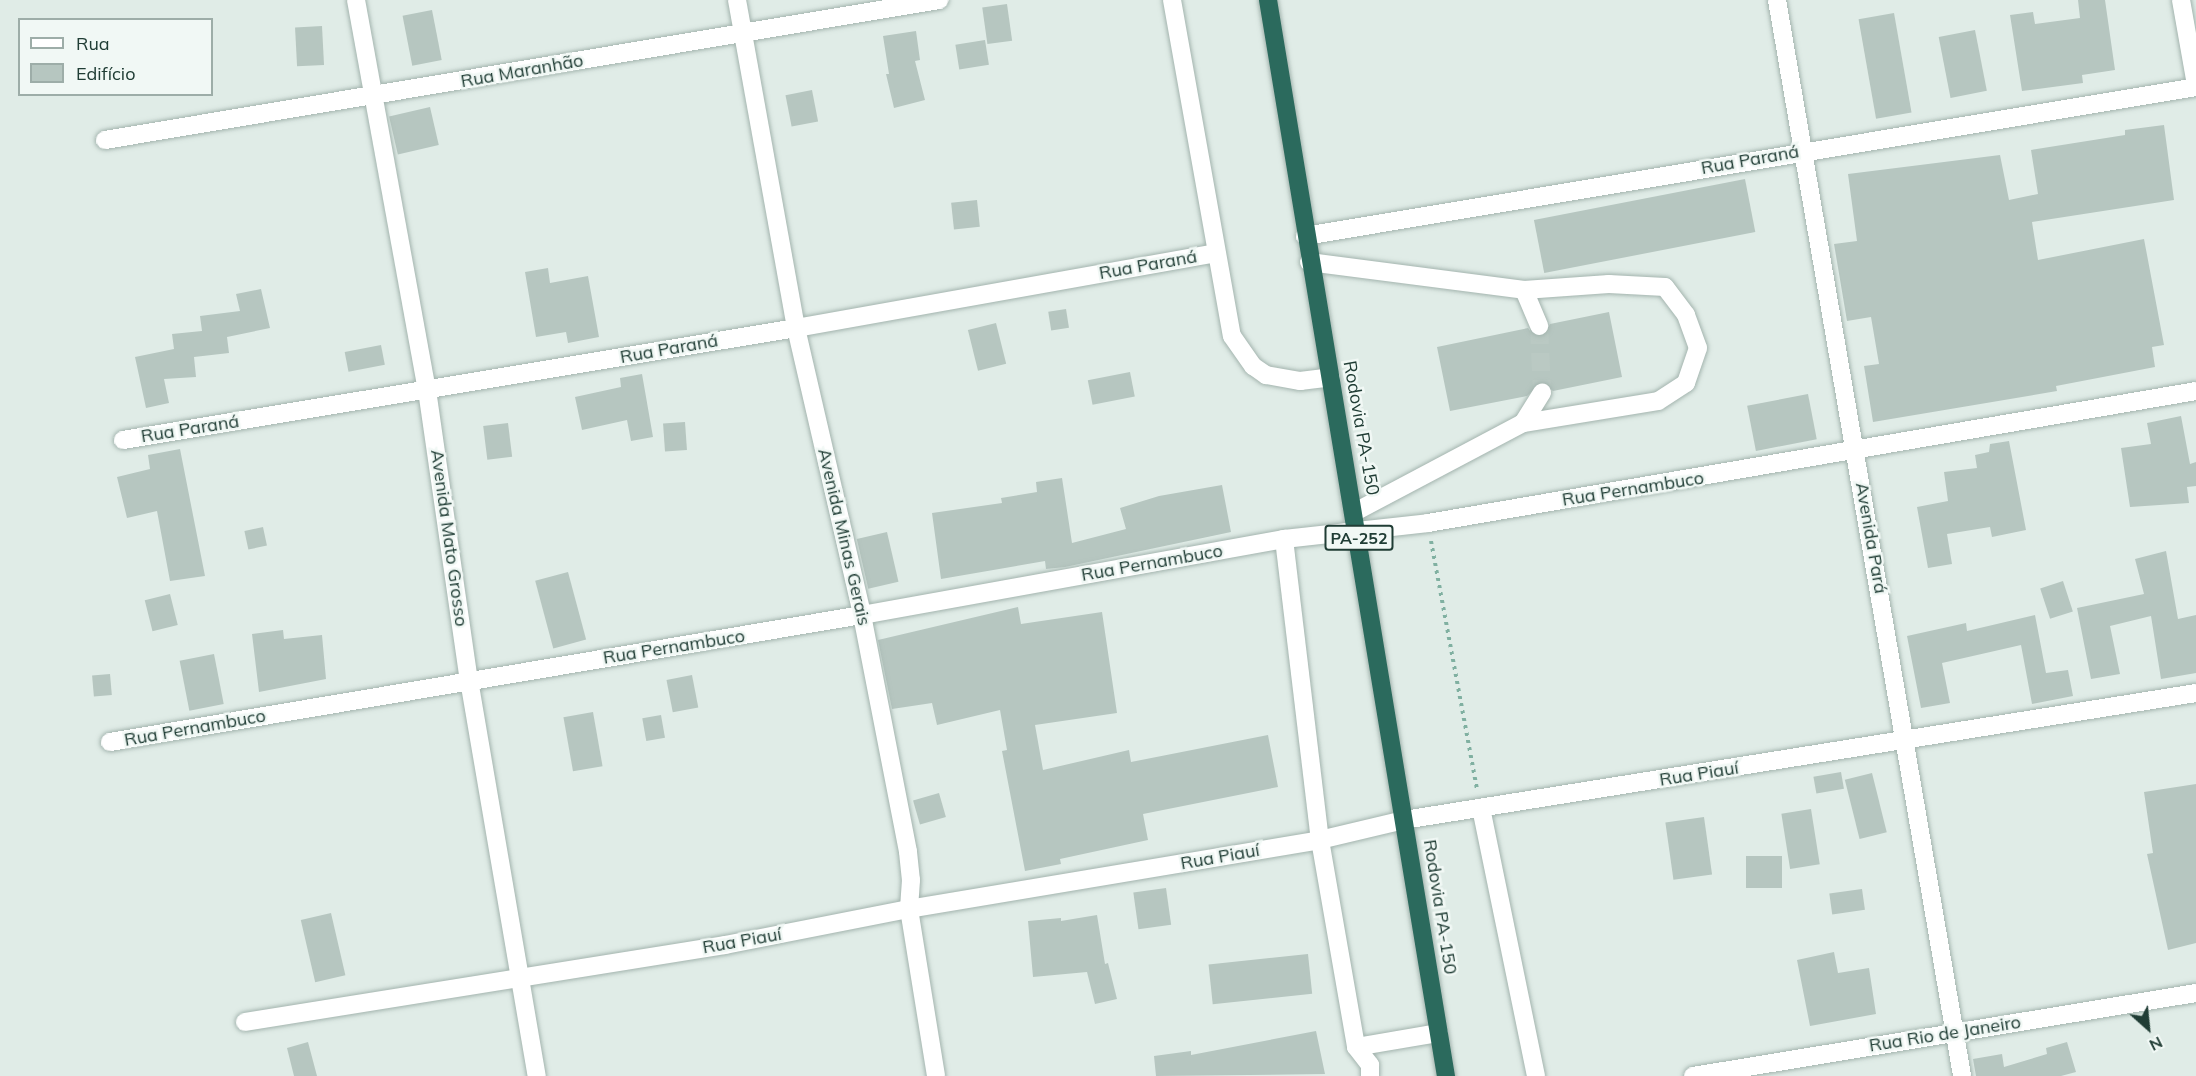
<!DOCTYPE html>
<html>
<head>
<meta charset="utf-8">
<style>
  body { margin:0 }
  #map { position:relative; width:2196px; height:1076px; overflow:hidden; background:#e0ece7; font-family:Mulish,sans-serif }
  div>[style] { position:absolute }
  .building>* { inset:0; background:#b6c6c0; transform-origin:0 0 }
  .minor-tunnel>* { height:18px; margin-top:-9px; transform-origin:0; background:repeating-linear-gradient(90deg,#bac9c3 0 18px,transparent 0 27px) }
  .path>* { height:4px; margin-top:-2px; transform-origin:0; background:repeating-linear-gradient(90deg,#80b0a1 0 3px,transparent 0 7.5px) }
  .roads { filter:drop-shadow(0 0 2px #a3b4ae) drop-shadow(0 0 2px #a3b4ae) }
  .minor>* { height:18px; margin:-9px; padding:0 9px; transform-origin:9px; border-radius:9px; background:#fff }
  .highway>* { height:18px; margin:-9px; padding:0 9px; transform-origin:9px; border-radius:9px; background:#2b6a5d }
  span { translate:-50% -50%; white-space:nowrap; text-align:center; line-height:1.15; -webkit-text-stroke:5px #f1f8f5; paint-order:stroke }
  .shield-label span { padding:2px 4px; background:#f1f8f5; border:2px solid; border-radius:4px; -webkit-text-stroke-width:0 }
  .shield-label { font-size:16px; color:#203d35; font-weight:700 }
  .street-label { font-size:18px; color:#203d35 }
  .legend { position:absolute; left:18px; top:18px; width:195px; height:78px; box-sizing:border-box; background:#f1f8f5; border:2px solid #9dada8; margin:0; padding:8px 10px; list-style:none; font-size:18px; color:#203d35 }
  .legend li { display:flex; align-items:center; gap:12px; height:30px }
  .legend b { width:30px; border:2px solid #9dada8 }
  .north { position:absolute; left:2118px; top:998px; width:60px; height:60px; -webkit-text-stroke:4px #f1f8f5; paint-order:stroke; rotate:153deg; font-size:16px; font-weight:700; line-height:24px; text-align:center; color:#203d35 }
  .north::after { content:''; display:block; margin:auto; width:21px; height:27px; background:#203d35; clip-path:polygon(50% 0,100% 100%,50% 72%,0 100%) }
</style>
</head>
<body>
<div id="map">
  <div class="building">
    <i style="clip-path:polygon(2078px 0,2105px 0,2115px 70px,2082px 75px,2083px 83px,2022px 91px,2010px 15px,2033px 12px,2035px 24px,2080px 18px)"></i>
    <i style="left:1007px;top:4px;width:37px;height:25px;rotate:82deg"></i>
    <i style="left:432px;top:10px;width:51px;height:30px;rotate:79deg"></i>
    <i style="left:1894px;top:13px;width:101px;height:36px;rotate:80deg"></i>
    <i style="left:322px;top:26px;width:39px;height:27px;rotate:87deg"></i>
    <i style="left:1975px;top:30px;width:62px;height:37px;rotate:79deg"></i>
    <i style="clip-path:polygon(916px 31px,920px 60px,915px 61px,925px 100px,894px 108px,886px 74px,889px 74px,883px 36px)"></i>
    <i style="left:985px;top:40px;width:25px;height:30px;rotate:81deg"></i>
    <i style="left:812px;top:90px;width:32px;height:27px;rotate:79deg"></i>
    <i style="left:430px;top:107px;width:39px;height:42px;rotate:77deg"></i>
    <i style="clip-path:polygon(2164px 125px,2174px 200px,2032px 222px,2038px 260px,2144px 239px,2164px 345px,2152px 347px,2155px 367px,2056px 386px,2057px 391px,1873px 422px,1864px 366px,1879px 364px,1871px 317px,1847px 321px,1834px 244px,1857px 241px,1848px 174px,2000px 155px,2009px 200px,2038px 194px,2031px 150px,2125px 135px,2125px 130px)"></i>
    <i style="left:1745px;top:179px;width:54px;height:215px;rotate:79deg"></i>
    <i style="left:977px;top:200px;width:27px;height:26px;rotate:84deg"></i>
    <i style="clip-path:polygon(548px 268px,550px 283px,588px 276px,599px 337px,568px 343px,566px 332px,536px 337px,525px 272px)"></i>
    <i style="clip-path:polygon(261px 289px,270px 328px,227px 337px,229px 353px,194px 357px,196px 377px,164px 379px,169px 403px,146px 408px,135px 357px,174px 349px,172px 334px,202px 331px,200px 316px,240px 311px,236px 294px)"></i>
    <i style="left:1066px;top:309px;width:19px;height:18px;rotate:81deg"></i>
    <i style="clip-path:polygon(1609px 312px,1622px 377px,1553px 391px,1542px 382px,1527px 396px,1450px 411px,1437px 347px,1528px 328px,1533px 335px,1543px 337px,1550px 324px)"></i>
    <i style="left:996px;top:323px;width:42px;height:29px;rotate:76deg"></i>
    <i style="left:381px;top:345px;width:20px;height:37px;rotate:79deg"></i>
    <i style="left:1130px;top:372px;width:25px;height:43px;rotate:79deg"></i>
    <i style="clip-path:polygon(642px 374px,653px 437px,631px 441px,627px 420px,582px 430px,575px 397px,621px 387px,620px 378px)"></i>
    <i style="left:1808px;top:394px;width:46px;height:62px;rotate:79deg"></i>
    <i style="clip-path:polygon(2181px 416px,2190px 464px,2196px 462px,2196px 486px,2187px 487px,2189px 503px,2130px 507px,2121px 448px,2151px 444px,2147px 423px)"></i>
    <i style="left:685px;top:422px;width:28px;height:22px;rotate:86deg"></i>
    <i style="left:508px;top:423px;width:34px;height:25px;rotate:83deg"></i>
    <i style="clip-path:polygon(2009px 441px,2026px 530px,1992px 537px,1990px 527px,1947px 534px,1952px 564px,1928px 568px,1917px 507px,1948px 501px,1944px 472px,1977px 468px,1975px 455px,1989px 452px,1990px 444px)"></i>
    <i style="clip-path:polygon(180px 449px,205px 576px,170px 581px,157px 511px,127px 518px,117px 477px,150px 469px,148px 455px)"></i>
    <i style="clip-path:polygon(1062px 478px,1072px 543px,1126px 529px,1120px 508px,1159px 496px,1222px 485px,1231px 532px,1065px 567px,1046px 569px,1045px 561px,941px 579px,932px 513px,1002px 503px,1001px 498px,1037px 492px,1036px 482px)"></i>
    <i style="left:263px;top:527px;width:19px;height:19px;rotate:78deg"></i>
    <i style="left:887px;top:532px;width:51px;height:31px;rotate:77deg"></i>
    <i style="clip-path:polygon(2166px 551px,2178px 619px,2196px 615px,2196px 673px,2161px 679px,2151px 616px,2110px 626px,2120px 674px,2091px 679px,2077px 608px,2144px 594px,2135px 559px)"></i>
    <i style="left:568px;top:572px;width:70px;height:34px;rotate:75deg"></i>
    <i style="left:2063px;top:581px;width:32px;height:24px;rotate:72deg"></i>
    <i style="left:170px;top:594px;width:32px;height:26px;rotate:76deg"></i>
    <i style="clip-path:polygon(1018px 607px,1021px 624px,1102px 612px,1117px 713px,1035px 725px,1043px 770px,1129px 750px,1131px 762px,1268px 735px,1278px 787px,1143px 814px,1148px 840px,1060px 859px,1061px 864px,1025px 871px,1002px 751px,1007px 750px,1000px 710px,937px 725px,932px 703px,892px 709px,878px 640px)"></i>
    <i style="clip-path:polygon(2035px 615px,2046px 673px,2068px 670px,2073px 696px,2032px 704px,2021px 645px,1942px 663px,1950px 703px,1921px 708px,1907px 636px,1966px 623px,1967px 631px)"></i>
    <i style="clip-path:polygon(283px 630px,284px 639px,322px 635px,326px 679px,259px 692px,252px 634px)"></i>
    <i style="left:214px;top:654px;width:51px;height:35px;rotate:79deg"></i>
    <i style="left:110px;top:674px;width:21px;height:18px;rotate:85deg"></i>
    <i style="left:692px;top:675px;width:33px;height:26px;rotate:79deg"></i>
    <i style="left:593px;top:712px;width:55px;height:30px;rotate:80deg"></i>
    <i style="left:661px;top:715px;width:23px;height:19px;rotate:80deg"></i>
    <i style="left:1841px;top:772px;width:17px;height:28px;rotate:80deg"></i>
    <i style="left:1872px;top:773px;width:61px;height:28px;rotate:76deg"></i>
    <i style="clip-path:polygon(2196px 784px,2196px 943px,2168px 950px,2147px 854px,2153px 853px,2144px 792px)"></i>
    <i style="left:939px;top:793px;width:25px;height:27px;rotate:74deg"></i>
    <i style="left:1811px;top:809px;width:56px;height:30px;rotate:81deg"></i>
    <i style="left:1704px;top:817px;width:58px;height:39px;rotate:82deg"></i>
    <i style="left:1746px;top:856px;width:36px;height:32px"></i>
    <i style="left:1166px;top:888px;width:37px;height:33px;rotate:82deg"></i>
    <i style="left:1862px;top:889px;width:21px;height:33px;rotate:82deg"></i>
    <i style="left:331px;top:913px;width:64px;height:31px;rotate:77deg"></i>
    <i style="clip-path:polygon(1097px 915px,1105px 964px,1108px 963px,1117px 999px,1095px 1004px,1087px 972px,1033px 977px,1028px 921px,1061px 918px,1061px 921px)"></i>
    <i style="clip-path:polygon(1834px 952px,1838px 973px,1869px 968px,1876px 1014px,1810px 1026px,1797px 960px)"></i>
    <i style="left:1308px;top:954px;width:40px;height:100px;rotate:84deg"></i>
    <i style="clip-path:polygon(1316px 1031px,1325px 1074px,1156px 1076px,1154px 1056px,1191px 1051px,1191px 1055px)"></i>
    <i style="clip-path:polygon(308px 1042px,317px 1076px,294px 1076px,287px 1048px)"></i>
    <i style="clip-path:polygon(2067px 1042px,2076px 1072px,2061px 1076px,1976px 1076px,1973px 1059px,2002px 1054px,2004px 1067px,2047px 1054px,2046px 1048px)"></i>
  </div>
  <div class="minor-tunnel">
    <i style="left:1539px;top:326px;width:67px;rotate:87.4deg"></i>
  </div>
  <div class="path">
    <i style="left:1431px;top:541px;width:253px;rotate:79.5deg"></i>
  </div>
  <div class="roads">
    <div class="minor">
      <i style="left:356px;top:0;width:396px;rotate:79.7deg"></i>
      <i style="left:427px;top:390px;width:293px;rotate:81.8deg"></i>
      <i style="left:469px;top:680px;width:402px;rotate:80.3deg"></i>
      <i style="left:737px;top:0;width:333px;rotate:79.8deg"></i>
      <i style="left:796px;top:328px;width:294px;rotate:77deg"></i>
      <i style="left:862px;top:615px;width:241px;rotate:79deg"></i>
      <i style="left:908px;top:852px;width:28px;rotate:84deg"></i>
      <i style="left:911px;top:880px;width:29px;rotate:94deg"></i>
      <i style="left:909px;top:909px;width:169px;rotate:80.8deg"></i>
      <i style="left:1172px;top:0;width:341px;rotate:79.9deg"></i>
      <i style="left:1232px;top:336px;width:37px;rotate:55deg"></i>
      <i style="left:1253px;top:366px;width:16px;rotate:35deg"></i>
      <i style="left:1266px;top:375px;width:35px;rotate:10deg"></i>
      <i style="left:1300px;top:381px;width:31px;rotate:-7deg"></i>
      <i style="left:1777px;top:0;width:1092px;rotate:80.24deg"></i>
      <i style="left:2181px;top:0;width:86px;rotate:80deg"></i>
      <i style="left:105px;top:140px;width:846px;rotate:-9.53deg"></i>
      <i style="left:1305px;top:236px;width:903px;rotate:-9.49deg"></i>
      <i style="left:1309px;top:262px;width:217px;rotate:7.4deg"></i>
      <i style="left:1524px;top:290px;width:85px;rotate:-4deg"></i>
      <i style="left:1609px;top:284px;width:56px;rotate:3.1deg"></i>
      <i style="left:1665px;top:287px;width:35px;rotate:53deg"></i>
      <i style="left:1686px;top:315px;width:35px;rotate:70deg"></i>
      <i style="left:1698px;top:348px;width:37px;rotate:109deg"></i>
      <i style="left:1686px;top:383px;width:33px;rotate:147deg"></i>
      <i style="left:1658px;top:401px;width:137px;rotate:170.7deg"></i>
      <i style="left:1523px;top:423px;width:190px;rotate:152.1deg"></i>
      <i style="left:1524px;top:290px;width:39px;rotate:67deg"></i>
      <i style="left:1523px;top:423px;width:36px;rotate:-58deg"></i>
      <i style="left:123px;top:440px;width:682px;rotate:-9.45deg"></i>
      <i style="left:796px;top:328px;width:426px;rotate:-10.1deg"></i>
      <i style="left:1284px;top:539px;width:303px;rotate:83.2deg"></i>
      <i style="left:1320px;top:840px;width:210px;rotate:80.1deg"></i>
      <i style="left:1356px;top:1047px;width:23px;rotate:52deg"></i>
      <i style="left:1370px;top:1065px;width:11px;rotate:90deg"></i>
      <i style="left:110px;top:742px;width:763px;rotate:-9.59deg"></i>
      <i style="left:862px;top:615px;width:429px;rotate:-10.2deg"></i>
      <i style="left:1284px;top:539px;width:145px;rotate:-6.3deg"></i>
      <i style="left:1428px;top:523px;width:779px;rotate:-9.75deg"></i>
      <i style="left:1481px;top:808px;width:274px;rotate:78.4deg"></i>
      <i style="left:245px;top:1022px;width:486px;rotate:-9.1deg"></i>
      <i style="left:725px;top:945px;width:187px;rotate:-11.1deg"></i>
      <i style="left:909px;top:909px;width:417px;rotate:-9.5deg"></i>
      <i style="left:1320px;top:840px;width:86px;rotate:-13.4deg"></i>
      <i style="left:1404px;top:820px;width:802px;rotate:-9.11deg"></i>
      <i style="left:1356px;top:1047px;width:84px;rotate:-9.6deg"></i>
      <i style="left:1693px;top:1076px;width:510px;rotate:-9.37deg"></i>
    </div>
    <div class="highway">
      <i style="left:1268px;top:0;width:1091px;rotate:80.61deg"></i>
    </div>
  </div>
  <div class="shield-label">
    <span style="left:1359px;top:538px">PA-252</span>
  </div>
  <div class="street-label">
    <span style="left:522px;top:71px;rotate:-10deg">Rua Maranhão</span>
    <span style="left:1750px;top:160px;rotate:-10deg">Rua Paraná</span>
    <span style="left:1148px;top:265px;rotate:-10deg">Rua Paraná</span>
    <span style="left:669px;top:349px;rotate:-10deg">Rua Paraná</span>
    <span style="left:1361px;top:428px;rotate:80deg">Rodovia PA-150</span>
    <span style="left:190px;top:429px;rotate:-9deg">Rua Paraná</span>
    <span style="left:1633px;top:489px;rotate:-9deg">Rua Pernambuco</span>
    <span style="left:844px;top:537px;rotate:77deg">Avenida Minas Gerais</span>
    <span style="left:449px;top:538px;rotate:82deg">Avenida Mato Grosso</span>
    <span style="left:1871px;top:538px;rotate:80deg">Avenida Pará</span>
    <span style="left:1152px;top:563px;rotate:-10deg">Rua Pernambuco</span>
    <span style="left:674px;top:647px;rotate:-9deg">Rua Pernambuco</span>
    <span style="left:195px;top:728px;rotate:-10deg">Rua Pernambuco</span>
    <span style="left:1699px;top:774px;rotate:-9deg">Rua Piauí</span>
    <span style="left:1220px;top:857px;rotate:-10deg">Rua Piauí</span>
    <span style="left:1440px;top:907px;rotate:81deg">Rodovia PA-150</span>
    <span style="left:742px;top:941px;rotate:-10deg">Rua Piauí</span>
    <span style="left:1945px;top:1034px;rotate:-9deg">Rua Rio de Janeiro</span>
  </div>
  <ul class="legend">
  <li><b style="height:8px;background:#fff"></b>Rua</li>
  <li><b style="height:16px;background:#b6c6c0"></b>Edifício</li>
  </ul>
  <div class="north">N</div>
</div>
</body>
</html>
